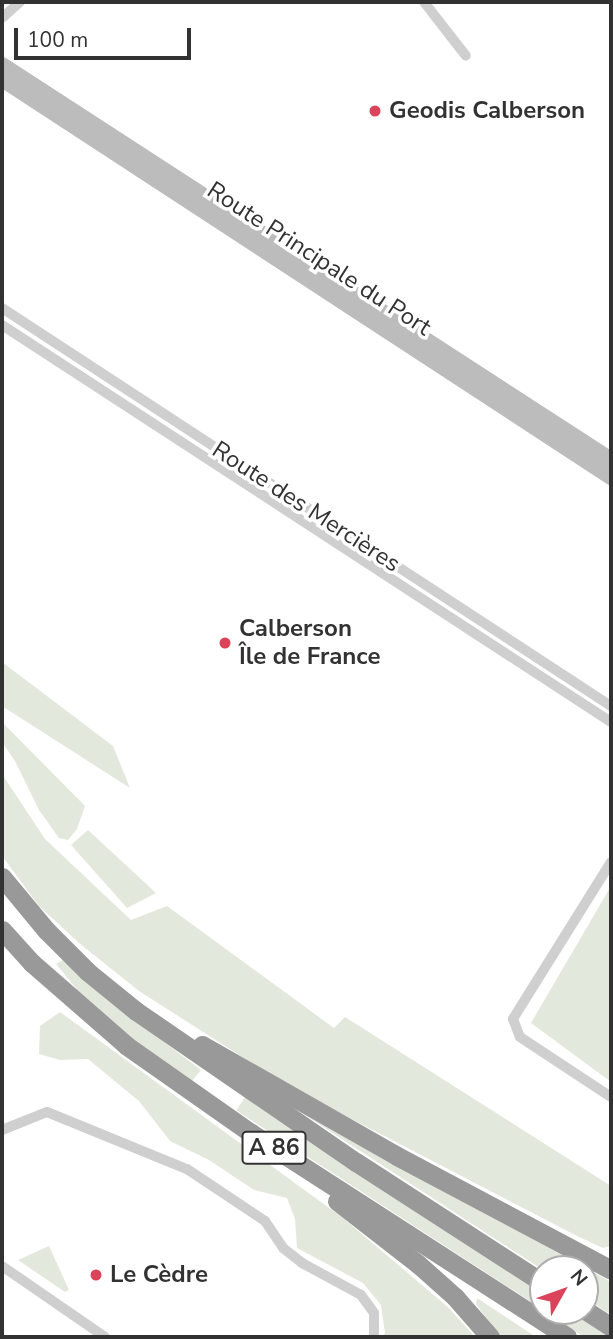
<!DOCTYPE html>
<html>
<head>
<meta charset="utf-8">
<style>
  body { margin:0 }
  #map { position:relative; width:613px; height:1339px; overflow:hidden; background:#fff; font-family:"Nunito Sans",sans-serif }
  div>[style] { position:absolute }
  .green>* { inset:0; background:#e3e8dc; transform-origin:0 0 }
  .minor>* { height:10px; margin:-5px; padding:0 5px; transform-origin:5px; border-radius:5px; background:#cfcfcf }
  .secondary>* { height:16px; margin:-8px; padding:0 8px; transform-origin:8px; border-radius:8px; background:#bcbcbc }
  .motorway>* { height:19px; margin:-9.5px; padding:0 9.5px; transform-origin:9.5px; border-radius:9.5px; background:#999 }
  .dots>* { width:19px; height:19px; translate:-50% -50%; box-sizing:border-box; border:4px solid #fff; border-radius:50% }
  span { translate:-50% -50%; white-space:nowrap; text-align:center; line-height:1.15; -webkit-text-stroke:7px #fff; paint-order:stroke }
  .shield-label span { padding:2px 5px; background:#fff; border:2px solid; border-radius:5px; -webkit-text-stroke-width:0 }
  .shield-label { font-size:23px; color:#323232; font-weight:700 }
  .poi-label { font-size:24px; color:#323232; font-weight:700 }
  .left { translate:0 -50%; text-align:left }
  .street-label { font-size:24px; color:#323232 }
  .frame { position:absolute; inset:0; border:4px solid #323232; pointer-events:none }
  .north { position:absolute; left:529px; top:1255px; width:70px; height:70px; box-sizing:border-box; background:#fff; border:2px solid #adadad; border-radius:50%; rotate:50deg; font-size:19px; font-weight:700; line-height:28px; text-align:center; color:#323232 }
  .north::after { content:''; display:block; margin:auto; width:24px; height:32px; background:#db435a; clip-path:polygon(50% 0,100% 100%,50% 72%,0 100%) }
  .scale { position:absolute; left:14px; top:28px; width:177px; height:32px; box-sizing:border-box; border:4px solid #323232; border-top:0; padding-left:9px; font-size:21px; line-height:24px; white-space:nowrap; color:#323232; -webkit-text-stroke:5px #fff; paint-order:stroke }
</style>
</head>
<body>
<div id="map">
  <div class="green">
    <i style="clip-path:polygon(2px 662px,113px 746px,130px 788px,2px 706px)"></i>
    <i style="clip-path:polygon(2px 722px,85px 806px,77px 829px,68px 840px,59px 838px,39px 810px,15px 761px,2px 742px)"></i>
    <i style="clip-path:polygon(2px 774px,45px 839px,131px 920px,167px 906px,334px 1028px,345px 1017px,611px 1186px,611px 1246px,603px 1248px,577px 1236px,286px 1085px,139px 991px,79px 943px,39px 906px,2px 856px)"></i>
    <i style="clip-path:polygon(88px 830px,156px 893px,127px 908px,71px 845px)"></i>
    <i style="clip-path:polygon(611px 886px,611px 1082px,531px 1023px)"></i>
    <i style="clip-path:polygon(63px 960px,131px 1017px,201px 1070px,192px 1081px,127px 1037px,90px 1005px,56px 964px)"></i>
    <i style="clip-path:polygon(60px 1012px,343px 1218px,449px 1308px,475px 1337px,382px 1337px,385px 1333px,381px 1305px,363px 1283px,297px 1248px,295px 1219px,287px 1198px,254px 1190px,209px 1160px,170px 1141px,139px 1101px,88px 1059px,60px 1060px,39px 1054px,40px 1026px)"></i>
    <i style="left:245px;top:1097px;width:356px;height:16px;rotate:33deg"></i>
    <i style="clip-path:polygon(285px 1102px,611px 1282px,611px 1315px,585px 1298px,585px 1269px,543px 1270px)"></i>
    <i style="clip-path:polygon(49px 1246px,69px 1290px,65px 1292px,18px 1260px)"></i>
    <i style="clip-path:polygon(477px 1298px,536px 1337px,500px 1337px,476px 1304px)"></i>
    <i style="clip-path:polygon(544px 1311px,572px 1311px,611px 1337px,584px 1337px)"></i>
  </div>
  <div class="minor">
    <i style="left:424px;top:2px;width:68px;rotate:52.1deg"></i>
    <i style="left:2px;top:18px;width:24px;rotate:-42deg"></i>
    <i style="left:2px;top:308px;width:728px;rotate:33.17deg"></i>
    <i style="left:2px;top:325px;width:727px;rotate:33.1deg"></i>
    <i style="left:611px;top:862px;width:185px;rotate:122deg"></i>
    <i style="left:513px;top:1019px;width:19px;rotate:69deg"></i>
    <i style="left:520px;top:1037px;width:109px;rotate:33.4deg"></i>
    <i style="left:2px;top:1130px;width:48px;rotate:-21.8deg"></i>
    <i style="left:47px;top:1112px;width:151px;rotate:22.2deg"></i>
    <i style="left:187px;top:1169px;width:94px;rotate:33.7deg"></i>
    <i style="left:265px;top:1221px;width:32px;rotate:56deg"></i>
    <i style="left:283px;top:1248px;width:24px;rotate:38deg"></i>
    <i style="left:302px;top:1263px;width:67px;rotate:28.5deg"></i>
    <i style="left:361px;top:1295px;width:22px;rotate:54deg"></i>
    <i style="left:374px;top:1313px;width:24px;rotate:90deg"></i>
    <i style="left:2px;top:1266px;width:125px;rotate:34.6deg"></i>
  </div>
  <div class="secondary">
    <i style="left:2px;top:65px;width:726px;rotate:32.97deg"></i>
    <i style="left:2px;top:79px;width:728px;rotate:33.17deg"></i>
  </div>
  <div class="motorway">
    <i style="left:2px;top:877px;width:69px;rotate:50.3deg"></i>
    <i style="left:46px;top:930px;width:59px;rotate:45deg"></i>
    <i style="left:88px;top:972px;width:62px;rotate:39.1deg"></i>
    <i style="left:136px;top:1011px;width:267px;rotate:34.5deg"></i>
    <i style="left:356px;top:1162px;width:223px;rotate:32.9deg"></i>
    <i style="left:2px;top:930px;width:45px;rotate:47.7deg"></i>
    <i style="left:32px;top:963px;width:126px;rotate:41.1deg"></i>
    <i style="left:127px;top:1046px;width:151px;rotate:35.1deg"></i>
    <i style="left:251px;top:1133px;width:376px;rotate:32.8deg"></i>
    <i style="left:202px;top:1045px;width:224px;rotate:29.6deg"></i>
    <i style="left:397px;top:1156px;width:242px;rotate:28deg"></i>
    <i style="left:337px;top:1201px;width:103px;rotate:37.9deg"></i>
    <i style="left:418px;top:1264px;width:50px;rotate:41.7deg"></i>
    <i style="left:455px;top:1297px;width:53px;rotate:48.8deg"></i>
    <i style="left:585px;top:1310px;width:31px;rotate:33deg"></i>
  </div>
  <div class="dots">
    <i style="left:375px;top:111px;background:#db435a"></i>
    <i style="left:225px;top:643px;background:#db435a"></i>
    <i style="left:96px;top:1275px;background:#db435a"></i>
  </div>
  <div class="shield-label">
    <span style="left:274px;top:1148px">A 86</span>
  </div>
  <div class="poi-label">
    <span class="left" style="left:389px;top:111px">Geodis Calberson</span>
    <span class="left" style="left:239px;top:643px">Calberson<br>Île de France</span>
    <span class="left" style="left:110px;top:1275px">Le Cèdre</span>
  </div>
  <div class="street-label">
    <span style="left:319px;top:259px;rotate:33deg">Route Principale du Port</span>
    <span style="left:306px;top:507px;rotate:33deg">Route des Mercières</span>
  </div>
  <div class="frame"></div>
  <div class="north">N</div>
  <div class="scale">100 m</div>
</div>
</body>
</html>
